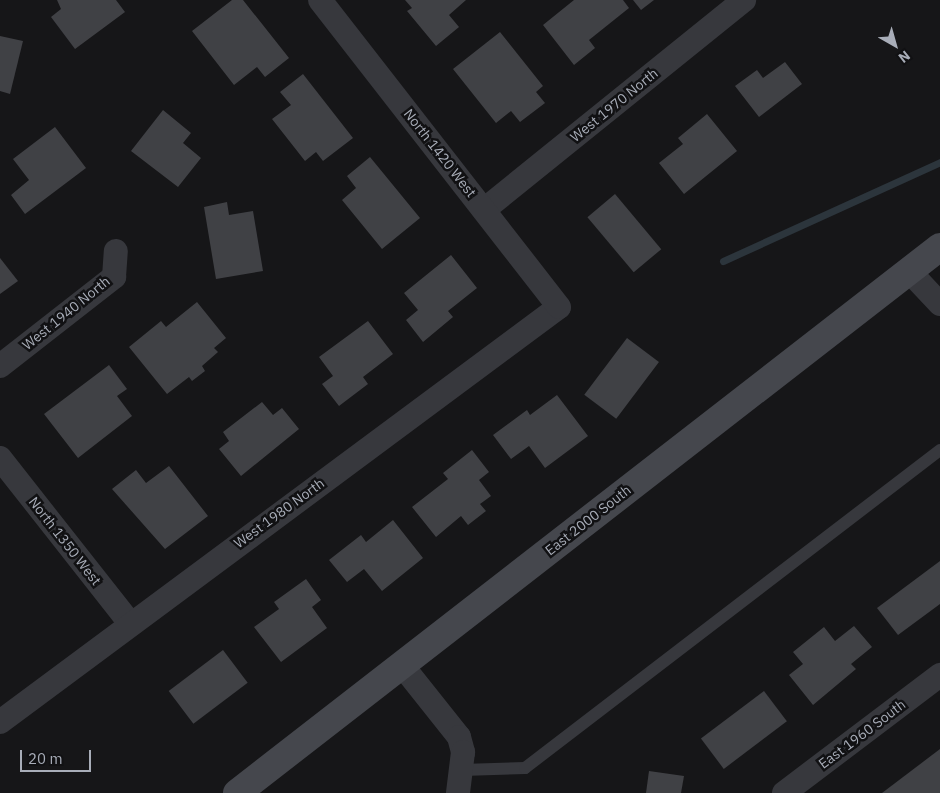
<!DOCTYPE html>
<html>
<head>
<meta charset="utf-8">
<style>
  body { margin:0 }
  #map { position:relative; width:940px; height:793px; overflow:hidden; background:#161618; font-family:"IBM Plex Sans",sans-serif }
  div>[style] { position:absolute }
  .stream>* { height:7px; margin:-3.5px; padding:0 3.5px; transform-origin:3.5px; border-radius:3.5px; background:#2c353c }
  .building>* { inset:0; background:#404145; transform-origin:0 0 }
  .lane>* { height:12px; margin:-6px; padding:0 6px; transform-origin:6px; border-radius:6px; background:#37383d }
  .street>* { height:24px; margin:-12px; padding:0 12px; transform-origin:12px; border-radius:12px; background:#37383d }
  .secondary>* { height:28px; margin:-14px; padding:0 14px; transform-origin:14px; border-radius:14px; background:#45474d }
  span { translate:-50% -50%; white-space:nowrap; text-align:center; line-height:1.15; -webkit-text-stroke:5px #111113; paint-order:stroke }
  .street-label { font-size:14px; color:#a8adb8 }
  .north { position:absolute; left:870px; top:20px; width:50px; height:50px; -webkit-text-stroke:4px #111113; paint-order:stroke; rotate:142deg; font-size:14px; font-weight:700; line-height:20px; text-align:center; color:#a8adb8 }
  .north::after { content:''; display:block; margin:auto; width:18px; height:22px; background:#a8adb8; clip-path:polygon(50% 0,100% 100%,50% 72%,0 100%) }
  .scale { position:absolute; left:20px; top:750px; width:71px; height:22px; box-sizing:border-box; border:2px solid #a8adb8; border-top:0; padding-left:6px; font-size:15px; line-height:18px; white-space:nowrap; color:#a8adb8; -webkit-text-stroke:4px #111113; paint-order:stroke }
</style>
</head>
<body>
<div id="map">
  <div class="stream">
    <i style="left:723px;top:261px;width:239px;rotate:-24.5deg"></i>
  </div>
  <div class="building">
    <i style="clip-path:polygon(57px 0,116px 0,125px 12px,75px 49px,51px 17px,61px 9px)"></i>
    <i style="clip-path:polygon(232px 0,243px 0,289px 58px,265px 77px,257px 67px,234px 85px,192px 31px)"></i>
    <i style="clip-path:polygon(405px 0,466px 0,449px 15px,459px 27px,436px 46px,407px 11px,412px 8px)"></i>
    <i style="clip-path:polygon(574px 0,623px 0,629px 8px,589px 40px,595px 48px,574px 65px,543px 25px)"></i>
    <i style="clip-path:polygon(633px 0,654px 0,641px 10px)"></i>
    <i style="clip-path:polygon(500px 32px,543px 86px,536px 92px,545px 103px,520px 122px,511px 111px,496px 123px,453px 69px)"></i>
    <i style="clip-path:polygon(0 36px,23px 41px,10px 94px,0 91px)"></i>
    <i style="clip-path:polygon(785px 62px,802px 84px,759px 117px,735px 86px,757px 70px,763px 78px)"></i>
    <i style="clip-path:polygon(303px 74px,353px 138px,323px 161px,316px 152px,305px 161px,272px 119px,291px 105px,280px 92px)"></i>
    <i style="clip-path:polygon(163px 110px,191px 133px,183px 143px,201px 158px,178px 187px,131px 151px)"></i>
    <i style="clip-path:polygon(707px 114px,737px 151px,684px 194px,659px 163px,683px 144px,678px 138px)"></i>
    <i style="clip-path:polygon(55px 127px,86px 168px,25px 214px,11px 195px,29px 180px,13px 159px)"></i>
    <i style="clip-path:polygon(370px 157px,420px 218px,382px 249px,342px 200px,356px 188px,347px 176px)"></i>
    <i style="left:615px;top:194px;width:72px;height:36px;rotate:50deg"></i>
    <i style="clip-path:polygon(227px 202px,229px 215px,253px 211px,263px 271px,216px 279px,204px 207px)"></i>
    <i style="clip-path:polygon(451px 255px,477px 288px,448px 311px,453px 317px,423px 342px,406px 320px,418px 310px,404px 293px)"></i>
    <i style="clip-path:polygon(0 258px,18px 281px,0 294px)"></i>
    <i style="clip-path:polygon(197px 302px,226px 338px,214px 348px,218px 352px,202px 366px,205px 371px,192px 381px,189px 377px,167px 394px,129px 347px,161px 321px,166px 327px)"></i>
    <i style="clip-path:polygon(368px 321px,393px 354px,363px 377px,368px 384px,339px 406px,322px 384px,333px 376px,319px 357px)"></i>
    <i style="left:627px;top:338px;width:40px;height:71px;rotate:37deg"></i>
    <i style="clip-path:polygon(109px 365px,127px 389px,117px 396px,132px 416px,78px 458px,44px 414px)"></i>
    <i style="clip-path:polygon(557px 395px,588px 436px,545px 468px,529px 446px,511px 459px,493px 435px,527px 410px,530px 415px)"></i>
    <i style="clip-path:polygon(262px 402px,273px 415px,282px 408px,299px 429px,241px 476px,219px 449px,229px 441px,223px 432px)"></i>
    <i style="clip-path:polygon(472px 450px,489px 472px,479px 480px,491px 496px,480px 504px,486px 511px,468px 525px,461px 516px,436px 537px,412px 507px,448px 479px,443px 473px)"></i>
    <i style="clip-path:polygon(169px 466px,208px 516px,165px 549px,112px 489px,136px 470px,146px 483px)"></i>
    <i style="clip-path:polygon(393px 520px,423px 558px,382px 591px,364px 569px,347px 582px,329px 560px,361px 535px,366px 542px)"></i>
    <i style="clip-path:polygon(940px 561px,940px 604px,898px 635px,877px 608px)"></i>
    <i style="clip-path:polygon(306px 579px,321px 600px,312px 607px,327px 628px,281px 662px,254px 627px,279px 609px,274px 602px)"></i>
    <i style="clip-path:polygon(854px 626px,872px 647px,851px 664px,856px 669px,813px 705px,789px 675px,803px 664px,793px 652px,824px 627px,835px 641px)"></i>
    <i style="left:223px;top:650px;width:41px;height:68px;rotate:53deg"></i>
    <i style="left:764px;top:691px;width:38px;height:79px;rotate:53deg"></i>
    <i style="clip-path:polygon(940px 749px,940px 793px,882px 793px)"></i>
    <i style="clip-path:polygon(649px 771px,684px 776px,681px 793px,646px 793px)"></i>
  </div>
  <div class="lane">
    <i style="left:462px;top:770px;width:63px;rotate:-1.8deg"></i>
    <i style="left:525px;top:768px;width:523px;rotate:-37.46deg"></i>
  </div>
  <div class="street">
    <i style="left:485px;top:209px;width:333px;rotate:-38.9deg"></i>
    <i style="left:910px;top:272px;width:44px;rotate:46.8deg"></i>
    <i style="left:0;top:366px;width:145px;rotate:-38deg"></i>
    <i style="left:114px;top:277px;width:26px;rotate:-86deg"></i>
    <i style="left:0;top:458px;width:210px;rotate:51.8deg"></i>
    <i style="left:401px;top:664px;width:93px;rotate:51.5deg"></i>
    <i style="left:459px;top:737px;width:16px;rotate:75deg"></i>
    <i style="left:463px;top:752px;width:41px;rotate:97deg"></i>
    <i style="left:0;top:722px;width:696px;rotate:-36.59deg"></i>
    <i style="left:559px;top:307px;width:389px;rotate:-127.9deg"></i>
    <i style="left:784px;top:793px;width:196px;rotate:-37.1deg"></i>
  </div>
  <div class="secondary">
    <i style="left:237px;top:793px;width:890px;rotate:-37.84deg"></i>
  </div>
  <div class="street-label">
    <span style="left:614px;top:105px;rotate:-39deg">West 1970 North</span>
    <span style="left:440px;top:153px;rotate:52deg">North 1420 West</span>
    <span style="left:66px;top:313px;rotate:-39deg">West 1940 North</span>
    <span style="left:279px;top:513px;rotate:-36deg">West 1980 North</span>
    <span style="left:588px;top:520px;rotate:-38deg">East 2000 South</span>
    <span style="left:65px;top:541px;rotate:52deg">North 1350 West</span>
    <span style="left:862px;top:734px;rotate:-37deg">East 1960 South</span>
  </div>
  <div class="north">N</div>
  <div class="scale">20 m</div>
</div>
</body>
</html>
